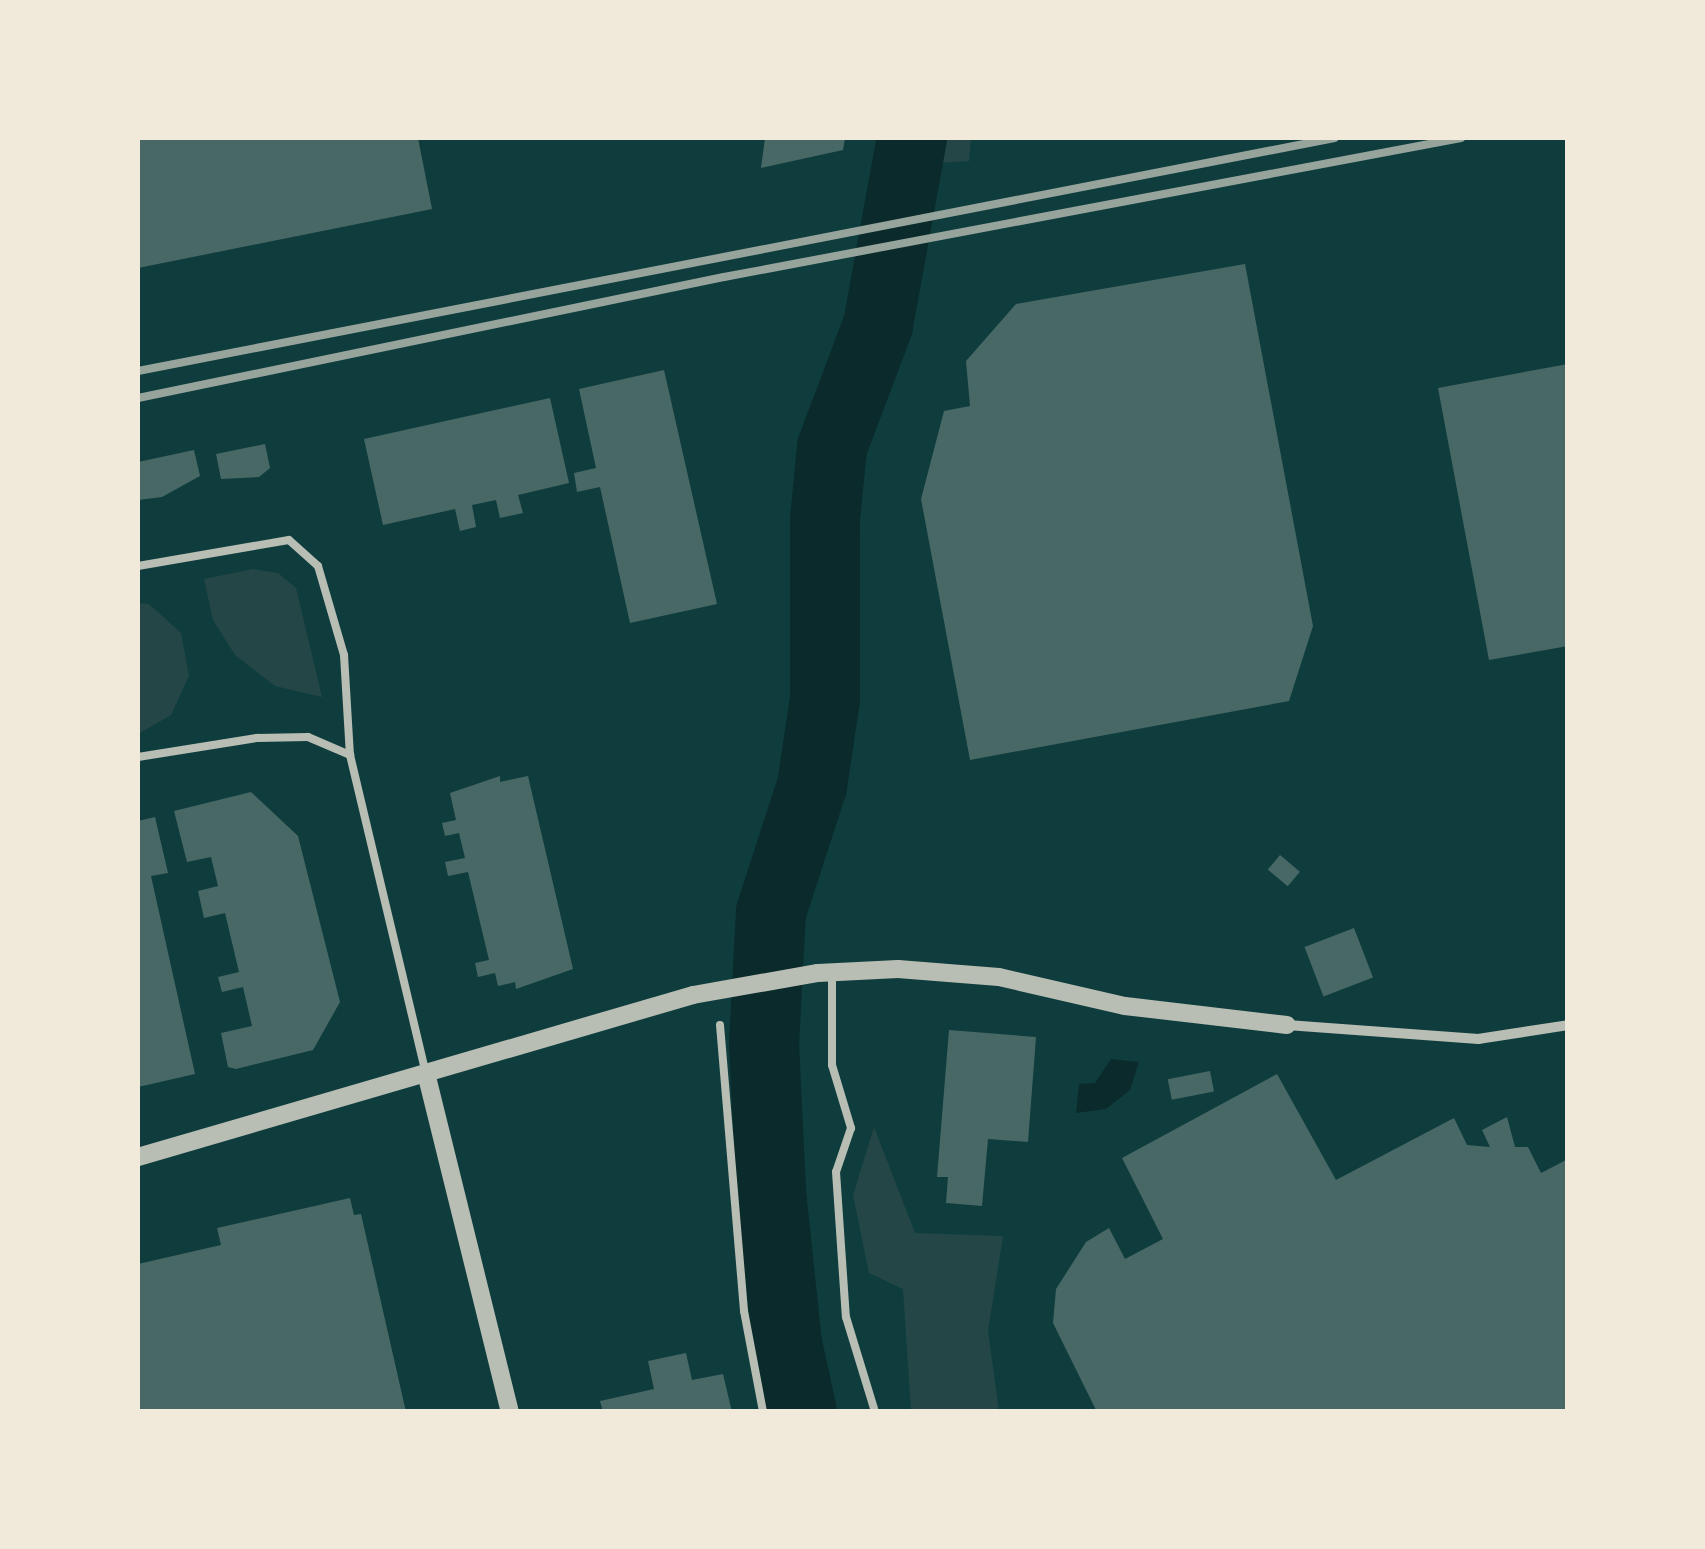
<!DOCTYPE html>
<html>
<head>
<meta charset="utf-8">
<style>
  body { margin:0 }
  #map { position:relative; width:1705px; height:1549px; overflow:hidden; background:#0f3d3e; font-family:Commissioner,sans-serif }
  div>[style] { position:absolute }
  .green>* { inset:0; background:#244646 }
  .water>* { inset:0; background:#0a2a2b }
  .river>* { height:70px; margin:-35px; padding:0 35px; transform-origin:35px; border-radius:35px; background:#0a2a2b }
  .building>* { inset:0; background:#486865; transform-origin:0 0 }
  .service>* { height:8px; margin:-4px; padding:0 4px; transform-origin:4px; border-radius:4px; background:#b8beb3 }
  .minor>* { height:10px; margin:-5px; padding:0 5px; transform-origin:5px; border-radius:5px; background:#b8beb3 }
  .tertiary>* { height:18px; margin:-9px; padding:0 9px; transform-origin:9px; border-radius:9px; background:#b8beb3 }
  .rail>* { height:8px; margin:-4px; padding:0 4px; transform-origin:4px; border-radius:4px; background:#97a49c }
  span { translate:-50% -50%; white-space:nowrap; text-align:center; line-height:1.15; -webkit-text-stroke:10px #f1e9da; paint-order:stroke }
  .frame { position:absolute; inset:0; border:140px solid #f1e9da; pointer-events:none }
</style>
</head>
<body>
<div id="map">
  <div class="green">
    <i style="clip-path:polygon(938px 138px,971px 138px,969px 161px,935px 163px)"></i>
    <i style="clip-path:polygon(253px 569px,278px 573px,296px 588px,322px 697px,275px 686px,235px 655px,213px 620px,204px 579px)"></i>
    <i style="clip-path:polygon(138px 603px,149px 604px,181px 633px,189px 676px,171px 715px,138px 734px)"></i>
    <i style="clip-path:polygon(874px 1127px,915px 1233px,1003px 1236px,988px 1331px,999px 1411px,911px 1411px,903px 1289px,869px 1273px,853px 1195px)"></i>
  </div>
  <div class="water">
    <i style="clip-path:polygon(1111px 1059px,1139px 1062px,1130px 1090px,1106px 1109px,1076px 1113px,1079px 1084px,1095px 1083px)"></i>
  </div>
  <div class="river">
    <i style="left:802px;top:1412px;width:70px;rotate:-102.4deg"></i>
    <i style="left:787px;top:1344px;width:154px;rotate:-96deg"></i>
    <i style="left:771px;top:1191px;width:146px;rotate:-92.7deg"></i>
    <i style="left:764px;top:1045px;width:133px;rotate:-87deg"></i>
    <i style="left:771px;top:912px;width:133px;rotate:-72deg"></i>
    <i style="left:812px;top:786px;width:88px;rotate:-81.5deg"></i>
    <i style="left:825px;top:699px;width:180px;rotate:-90deg"></i>
    <i style="left:825px;top:519px;width:72px;rotate:-84.4deg"></i>
    <i style="left:832px;top:447px;width:130px;rotate:-69.3deg"></i>
    <i style="left:878px;top:325px;width:190px;rotate:-79.7deg"></i>
  </div>
  <div class="building">
    <i style="clip-path:polygon(138px 138px,418px 138px,432px 209px,138px 268px)"></i>
    <i style="clip-path:polygon(765px 138px,845px 138px,843px 150px,761px 168px)"></i>
    <i style="clip-path:polygon(1245px 264px,1313px 626px,1289px 701px,970px 760px,921px 499px,944px 411px,970px 406px,966px 361px,1016px 304px)"></i>
    <i style="clip-path:polygon(1568px 364px,1568px 646px,1489px 660px,1438px 388px)"></i>
    <i style="clip-path:polygon(664px 370px,717px 604px,630px 623px,600px 487px,577px 492px,574px 473px,596px 468px,579px 389px)"></i>
    <i style="clip-path:polygon(550px 398px,569px 483px,518px 495px,523px 513px,500px 518px,496px 500px,472px 505px,476px 527px,460px 531px,455px 509px,383px 525px,364px 439px)"></i>
    <i style="clip-path:polygon(265px 444px,270px 468px,259px 477px,221px 479px,216px 454px)"></i>
    <i style="clip-path:polygon(194px 450px,200px 476px,162px 497px,138px 500px,138px 462px)"></i>
    <i style="clip-path:polygon(500px 776px,500px 782px,528px 776px,573px 969px,516px 989px,515px 982px,498px 986px,495px 973px,478px 977px,475px 963px,489px 960px,468px 872px,448px 876px,445px 862px,465px 858px,459px 833px,445px 836px,442px 823px,456px 820px,450px 793px)"></i>
    <i style="clip-path:polygon(251px 792px,298px 836px,340px 1002px,313px 1050px,236px 1069px,228px 1067px,221px 1033px,252px 1026px,243px 987px,222px 992px,218px 977px,239px 972px,225px 913px,204px 918px,198px 891px,218px 886px,211px 857px,187px 862px,174px 811px)"></i>
    <i style="clip-path:polygon(155px 817px,168px 873px,151px 876px,195px 1074px,138px 1087px,138px 821px)"></i>
    <i style="left:1280px;top:855px;width:26px;height:19px;rotate:40deg"></i>
    <i style="left:1354px;top:928px;width:53px;height:53px;rotate:69deg"></i>
    <i style="clip-path:polygon(949px 1030px,1036px 1037px,1028px 1142px,988px 1139px,982px 1206px,946px 1203px,948px 1177px,937px 1177px)"></i>
    <i style="left:1210px;top:1071px;width:21px;height:43px;rotate:79deg"></i>
    <i style="clip-path:polygon(1277px 1074px,1336px 1180px,1454px 1118px,1467px 1145px,1490px 1147px,1482px 1130px,1507px 1117px,1515px 1147px,1528px 1147px,1541px 1173px,1568px 1159px,1568px 1412px,1097px 1412px,1053px 1323px,1056px 1289px,1086px 1242px,1109px 1228px,1125px 1259px,1163px 1239px,1122px 1158px)"></i>
    <i style="clip-path:polygon(350px 1198px,354px 1215px,361px 1214px,406px 1412px,138px 1412px,138px 1264px,221px 1245px,217px 1228px)"></i>
    <i style="clip-path:polygon(686px 1353px,692px 1380px,723px 1374px,732px 1412px,603px 1412px,600px 1401px,654px 1389px,648px 1361px)"></i>
  </div>
  <div class="service">
    <i style="left:138px;top:566px;width:153px;rotate:-9.8deg"></i>
    <i style="left:289px;top:540px;width:39px;rotate:42deg"></i>
    <i style="left:318px;top:566px;width:93px;rotate:73.7deg"></i>
    <i style="left:344px;top:655px;width:100px;rotate:86.6deg"></i>
    <i style="left:350px;top:755px;width:325px;rotate:76.6deg"></i>
    <i style="left:138px;top:757px;width:121px;rotate:-9.1deg"></i>
    <i style="left:257px;top:738px;width:51px;rotate:-1.1deg"></i>
    <i style="left:308px;top:737px;width:46px;rotate:23.2deg"></i>
    <i style="left:832px;top:973px;width:92px;rotate:90deg"></i>
    <i style="left:832px;top:1065px;width:66px;rotate:73.2deg"></i>
    <i style="left:851px;top:1128px;width:46px;rotate:108.8deg"></i>
    <i style="left:836px;top:1172px;width:145px;rotate:86.1deg"></i>
    <i style="left:846px;top:1317px;width:99px;rotate:73deg"></i>
    <i style="left:720px;top:1025px;width:287px;rotate:85.2deg"></i>
    <i style="left:744px;top:1311px;width:103px;rotate:79.3deg"></i>
  </div>
  <div class="minor">
    <i style="left:1287px;top:1025px;width:192px;rotate:4.2deg"></i>
    <i style="left:1478px;top:1039px;width:91px;rotate:-8.8deg"></i>
  </div>
  <div class="tertiary">
    <i style="left:426px;top:1073px;width:349px;rotate:76.1deg"></i>
    <i style="left:138px;top:1157px;width:578px;rotate:-16.27deg"></i>
    <i style="left:693px;top:995px;width:127px;rotate:-10deg"></i>
    <i style="left:818px;top:973px;width:80px;rotate:-2.9deg"></i>
    <i style="left:898px;top:969px;width:101px;rotate:4.5deg"></i>
    <i style="left:999px;top:977px;width:129px;rotate:13deg"></i>
    <i style="left:1125px;top:1006px;width:163px;rotate:6.7deg"></i>
  </div>
  <div class="rail">
    <i style="left:138px;top:371px;width:1219px;rotate:-11.02deg"></i>
    <i style="left:138px;top:398px;width:598px;rotate:-11.67deg"></i>
    <i style="left:724px;top:277px;width:750px;rotate:-10.68deg"></i>
  </div>
  <div class="frame"></div>
</div>
</body>
</html>
